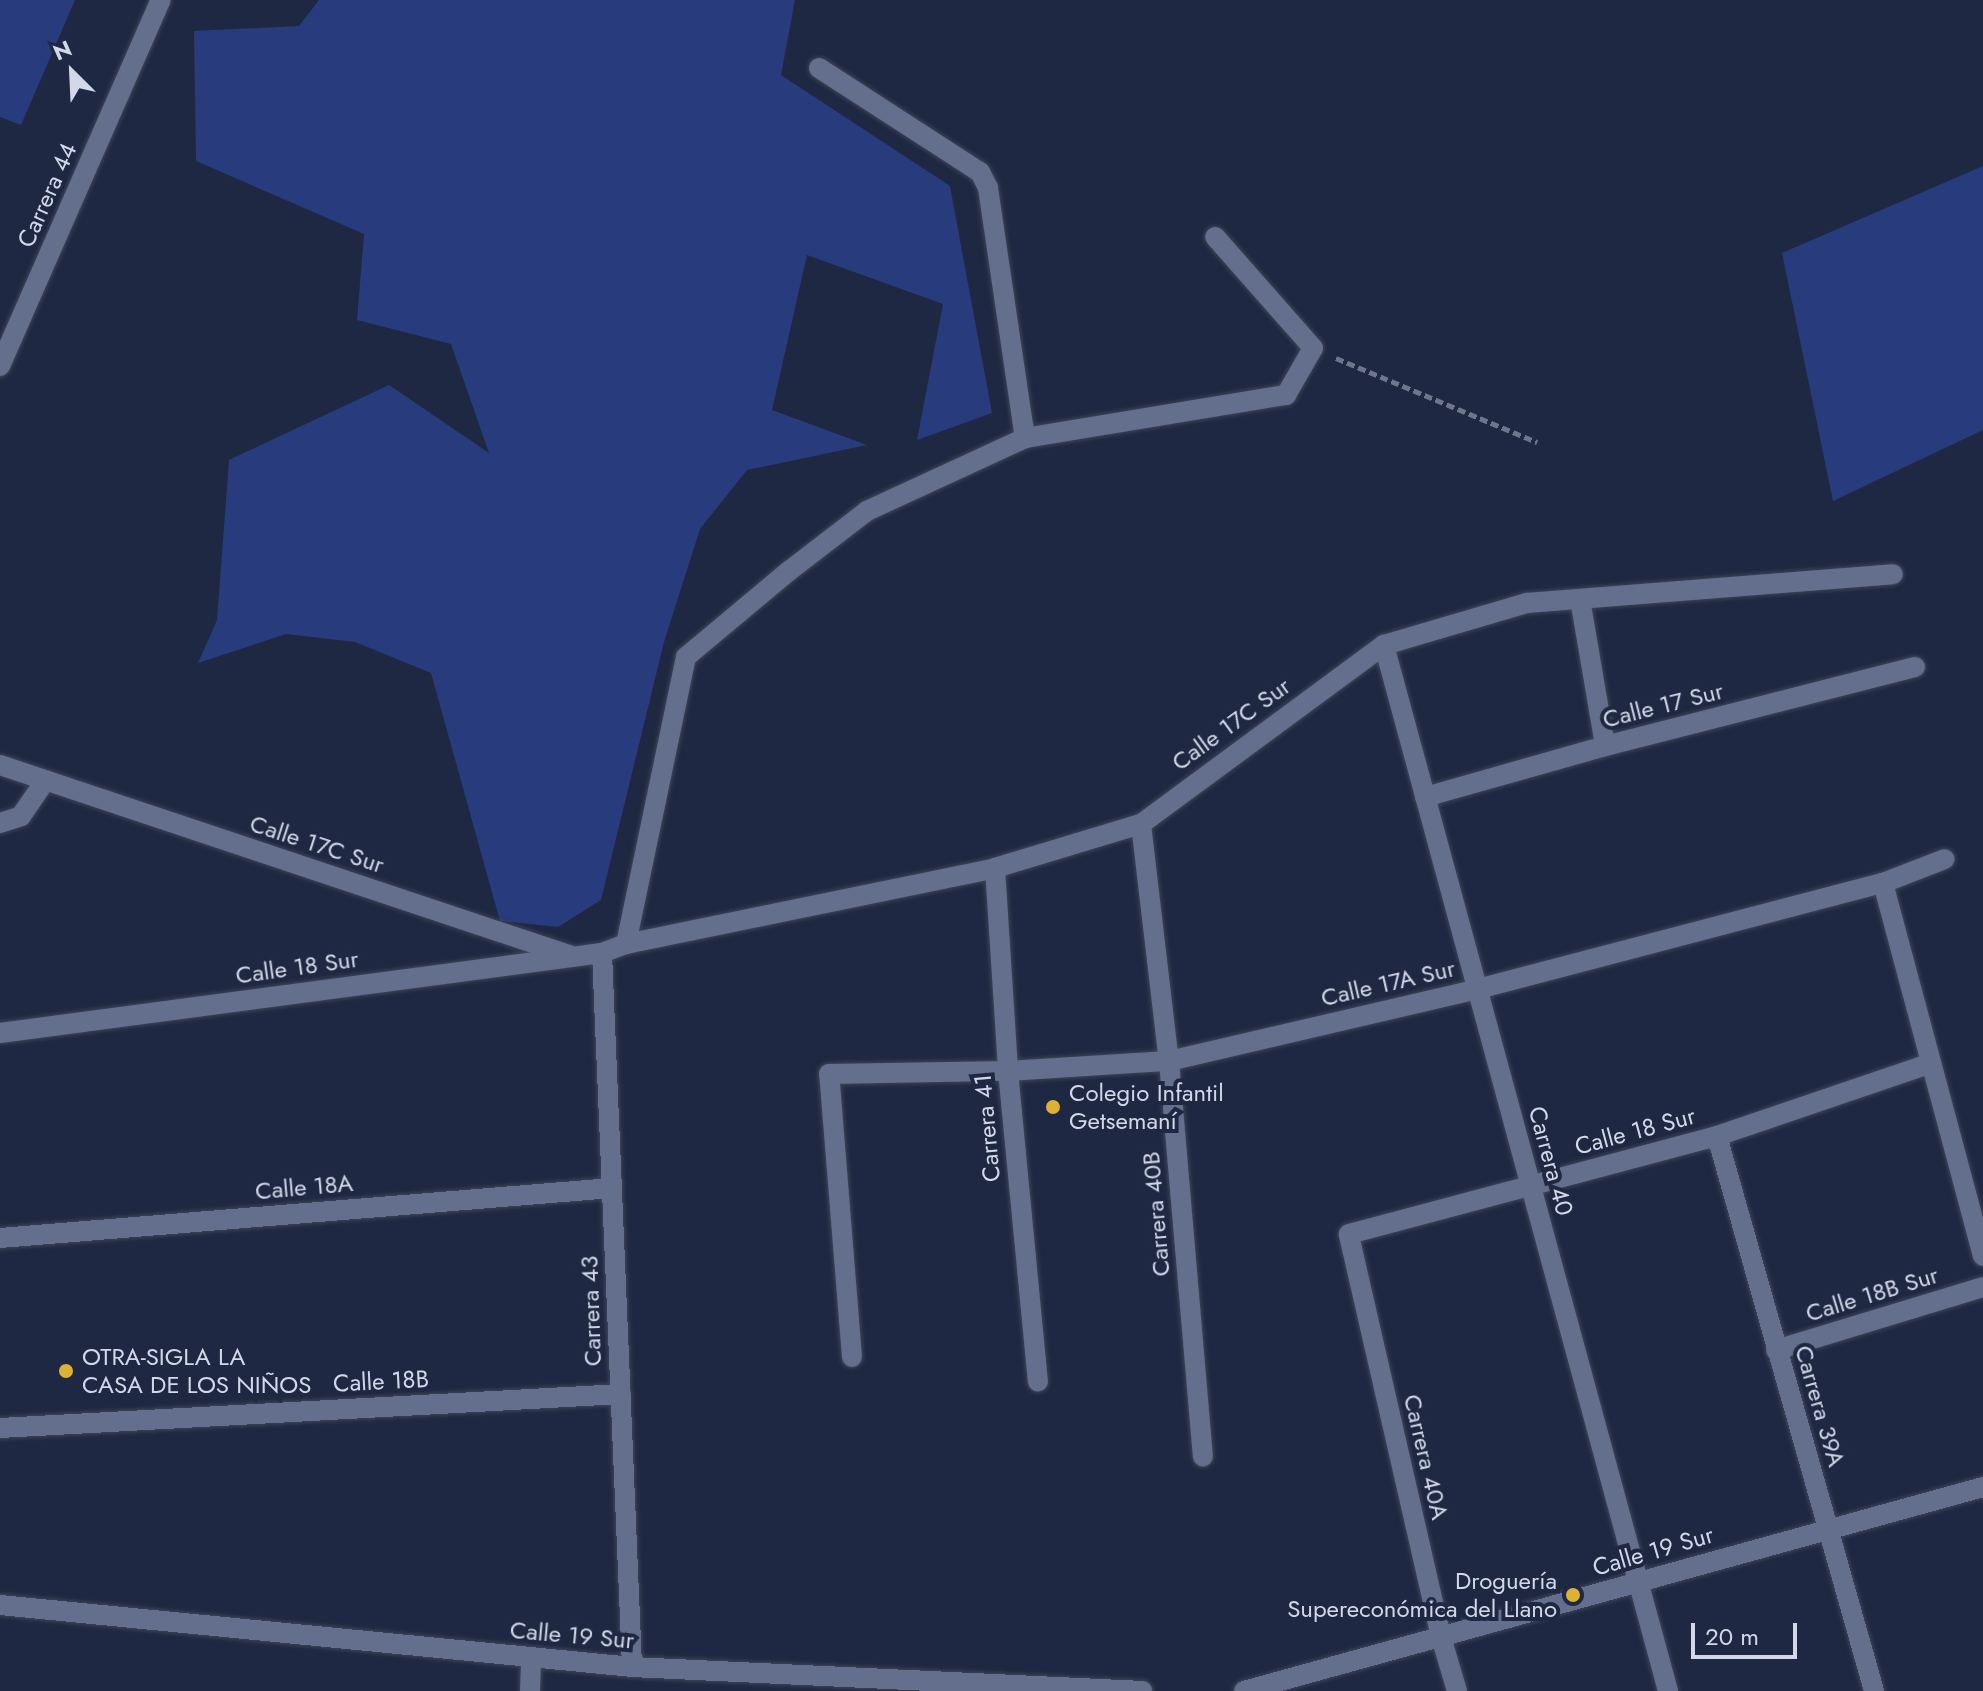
<!DOCTYPE html>
<html>
<head>
<meta charset="utf-8">
<style>
  body { margin:0 }
  #map { position:relative; width:1983px; height:1691px; overflow:hidden; background:#1f2842; font-family:Jost,sans-serif }
  div>[style] { position:absolute }
  .green>* { inset:0; background:#283b7c }
  .path>* { height:5px; margin-top:-2.5px; transform-origin:0; background:repeating-linear-gradient(90deg,#6f768c 0 8px,transparent 0 12px) }
  .roads { filter:drop-shadow(0 0 2px #3d4459) drop-shadow(0 0 2px #3d4459) }
  .street>* { height:20px; margin:-10px; padding:0 10px; transform-origin:10px; border-radius:10px; background:#646f8d }
  .secondary>* { height:20px; margin:-10px; padding:0 10px; transform-origin:10px; border-radius:10px; background:#646f8d }
  .dots>* { width:22px; height:22px; translate:-50% -50%; box-sizing:border-box; border:4px solid #1f2842; border-radius:50% }
  span { translate:-50% -50%; white-space:nowrap; text-align:center; line-height:1.15; -webkit-text-stroke:8px #1f2842; paint-order:stroke }
  .street-label { font-size:24px; color:#d2d8e9 }
  .poi-label { font-size:24px; color:#d2d8e9 }
  .left { translate:0 -50%; text-align:left }
  .right { translate:-100% -50%; text-align:right }
  .north { position:absolute; left:32px; top:32px; width:80px; height:80px; -webkit-text-stroke:6px #1f2842; paint-order:stroke; rotate:336deg; font-size:22px; font-weight:700; line-height:32px; text-align:center; color:#d2d8e9 }
  .north::after { content:''; display:block; margin:auto; width:28px; height:36px; background:#d2d8e9; clip-path:polygon(50% 0,100% 100%,50% 72%,0 100%) }
  .scale { position:absolute; left:1691px; top:1623px; width:106px; height:36px; box-sizing:border-box; border:4px solid #d2d8e9; border-top:0; padding-left:10px; font-size:24px; line-height:28px; white-space:nowrap; color:#d2d8e9; -webkit-text-stroke:6px #1f2842; paint-order:stroke }
</style>
</head>
<body>
<div id="map">
  <div class="green">
    <i style="clip-path:polygon(0 0,75px 0,21px 125px,0 117px)"></i>
    <i style="clip-path:polygon(319px 0,795px 0,781px 75px,950px 186px,992px 413px,917px 440px,943px 304px,807px 255px,772px 410px,867px 445px,747px 470px,700px 529px,664px 642px,601px 900px,558px 927px,500px 921px,431px 673px,355px 642px,286px 634px,198px 663px,217px 620px,229px 460px,389px 385px,489px 453px,451px 344px,357px 320px,364px 234px,196px 161px,194px 31px,299px 26px)"></i>
    <i style="clip-path:polygon(1983px 166px,1983px 430px,1833px 501px,1782px 253px)"></i>
  </div>
  <div class="path">
    <i style="left:1336px;top:358px;width:218px;rotate:22.7deg"></i>
  </div>
  <div class="roads">
    <div class="street">
      <i style="left:819px;top:68px;width:192px;rotate:32.9deg"></i>
      <i style="left:980px;top:172px;width:18px;rotate:63deg"></i>
      <i style="left:988px;top:188px;width:253px;rotate:81.6deg"></i>
      <i style="left:0;top:366px;width:400px;rotate:-66.3deg"></i>
      <i style="left:1580px;top:599px;width:149px;rotate:80.3deg"></i>
      <i style="left:1384px;top:645px;width:1084px;rotate:74.81deg"></i>
      <i style="left:0;top:765px;width:600px;rotate:18.47deg"></i>
      <i style="left:1425px;top:797px;width:187px;rotate:-15.8deg"></i>
      <i style="left:1605px;top:746px;width:320px;rotate:-14.3deg"></i>
      <i style="left:0;top:823px;width:22px;rotate:-18deg"></i>
      <i style="left:21px;top:816px;width:42px;rotate:-55.6deg"></i>
      <i style="left:1141px;top:824px;width:239px;rotate:83.3deg"></i>
      <i style="left:1169px;top:1061px;width:397px;rotate:85.1deg"></i>
      <i style="left:995px;top:868px;width:203px;rotate:86.3deg"></i>
      <i style="left:1008px;top:1071px;width:312px;rotate:84.5deg"></i>
      <i style="left:1883px;top:883px;width:386px;rotate:75deg"></i>
      <i style="left:626px;top:944px;width:293px;rotate:-78.2deg"></i>
      <i style="left:686px;top:657px;width:134px;rotate:-39.9deg"></i>
      <i style="left:789px;top:571px;width:98px;rotate:-37.6deg"></i>
      <i style="left:867px;top:511px;width:174px;rotate:-24.8deg"></i>
      <i style="left:1025px;top:438px;width:265px;rotate:-9.4deg"></i>
      <i style="left:1286px;top:395px;width:54px;rotate:-60.1deg"></i>
      <i style="left:1313px;top:348px;width:148px;rotate:-131.4deg"></i>
      <i style="left:602px;top:953px;width:715px;rotate:87.59deg"></i>
      <i style="left:0;top:1033px;width:607px;rotate:-7.57deg"></i>
      <i style="left:602px;top:953px;width:26px;rotate:-21deg"></i>
      <i style="left:626px;top:944px;width:377px;rotate:-11.6deg"></i>
      <i style="left:995px;top:868px;width:152px;rotate:-16.8deg"></i>
      <i style="left:1141px;top:824px;width:302px;rotate:-36.4deg"></i>
      <i style="left:1384px;top:645px;width:149px;rotate:-16.4deg"></i>
      <i style="left:1527px;top:603px;width:367px;rotate:-4.5deg"></i>
      <i style="left:1717px;top:1136px;width:577px;rotate:74.2deg"></i>
      <i style="left:0;top:1238px;width:614px;rotate:-4.67deg"></i>
      <i style="left:1776px;top:1350px;width:216px;rotate:-16.9deg"></i>
      <i style="left:852px;top:1357px;width:284px;rotate:-94.6deg"></i>
      <i style="left:829px;top:1074px;width:179px;rotate:-1deg"></i>
      <i style="left:1008px;top:1071px;width:161px;rotate:-3.6deg"></i>
      <i style="left:1169px;top:1061px;width:317px;rotate:-13.1deg"></i>
      <i style="left:1478px;top:989px;width:419px;rotate:-14.7deg"></i>
      <i style="left:1883px;top:883px;width:66px;rotate:-21.2deg"></i>
      <i style="left:0;top:1428px;width:622px;rotate:-3.13deg"></i>
      <i style="left:530px;top:1691px;width:32px;rotate:-88deg"></i>
      <i style="left:1457px;top:1691px;width:56px;rotate:-106.5deg"></i>
      <i style="left:1441px;top:1637px;width:413px;rotate:-102.9deg"></i>
      <i style="left:1349px;top:1234px;width:381px;rotate:-14.9deg"></i>
      <i style="left:1717px;top:1136px;width:226px;rotate:-18.8deg"></i>
    </div>
    <div class="secondary">
      <i style="left:0;top:1605px;width:635px;rotate:5.6deg"></i>
      <i style="left:632px;top:1667px;width:511px;rotate:2.69deg"></i>
      <i style="left:1244px;top:1691px;width:767px;rotate:-15.43deg"></i>
    </div>
  </div>
  <div class="dots">
    <i style="left:1053px;top:1107px;background:#ddb133"></i>
    <i style="left:66px;top:1371px;background:#ddb133"></i>
    <i style="left:1573px;top:1595px;background:#ddb133"></i>
  </div>
  <div class="street-label">
    <span style="left:47px;top:195px;rotate:-66deg">Carrera 44</span>
    <span style="left:1663px;top:705px;rotate:-14deg">Calle 17 Sur</span>
    <span style="left:1231px;top:724px;rotate:-36deg">Calle 17C Sur</span>
    <span style="left:317px;top:844px;rotate:18deg">Calle 17C Sur</span>
    <span style="left:297px;top:967px;rotate:-8deg">Calle 18 Sur</span>
    <span style="left:1388px;top:983px;rotate:-13deg">Calle 17A Sur</span>
    <span style="left:987px;top:1128px;rotate:-95deg">Carrera 41</span>
    <span style="left:1635px;top:1131px;rotate:-15deg">Calle 18 Sur</span>
    <span style="left:1551px;top:1161px;rotate:75deg">Carrera 40</span>
    <span style="left:304px;top:1187px;rotate:-5deg">Calle 18A</span>
    <span style="left:1156px;top:1214px;rotate:-95deg">Carrera 40B</span>
    <span style="left:1872px;top:1294px;rotate:-17deg">Calle 18B Sur</span>
    <span style="left:591px;top:1311px;rotate:-92deg">Carrera 43</span>
    <span style="left:381px;top:1381px;rotate:-3deg">Calle 18B</span>
    <span style="left:1820px;top:1406px;rotate:74deg">Carrera 39A</span>
    <span style="left:1426px;top:1457px;rotate:77deg">Carrera 40A</span>
    <span style="left:1653px;top:1551px;rotate:-16deg">Calle 19 Sur</span>
    <span style="left:572px;top:1635px;rotate:5deg">Calle 19 Sur</span>
  </div>
  <div class="poi-label">
    <span class="left" style="left:1069px;top:1107px">Colegio Infantil<br>Getsemaní</span>
    <span class="left" style="left:82px;top:1371px">OTRA-SIGLA LA<br>CASA DE LOS NIÑOS</span>
    <span class="right" style="left:1557px;top:1595px">Droguería<br>Supereconómica del Llano</span>
  </div>
  <div class="north">N</div>
  <div class="scale">20 m</div>
</div>
</body>
</html>
